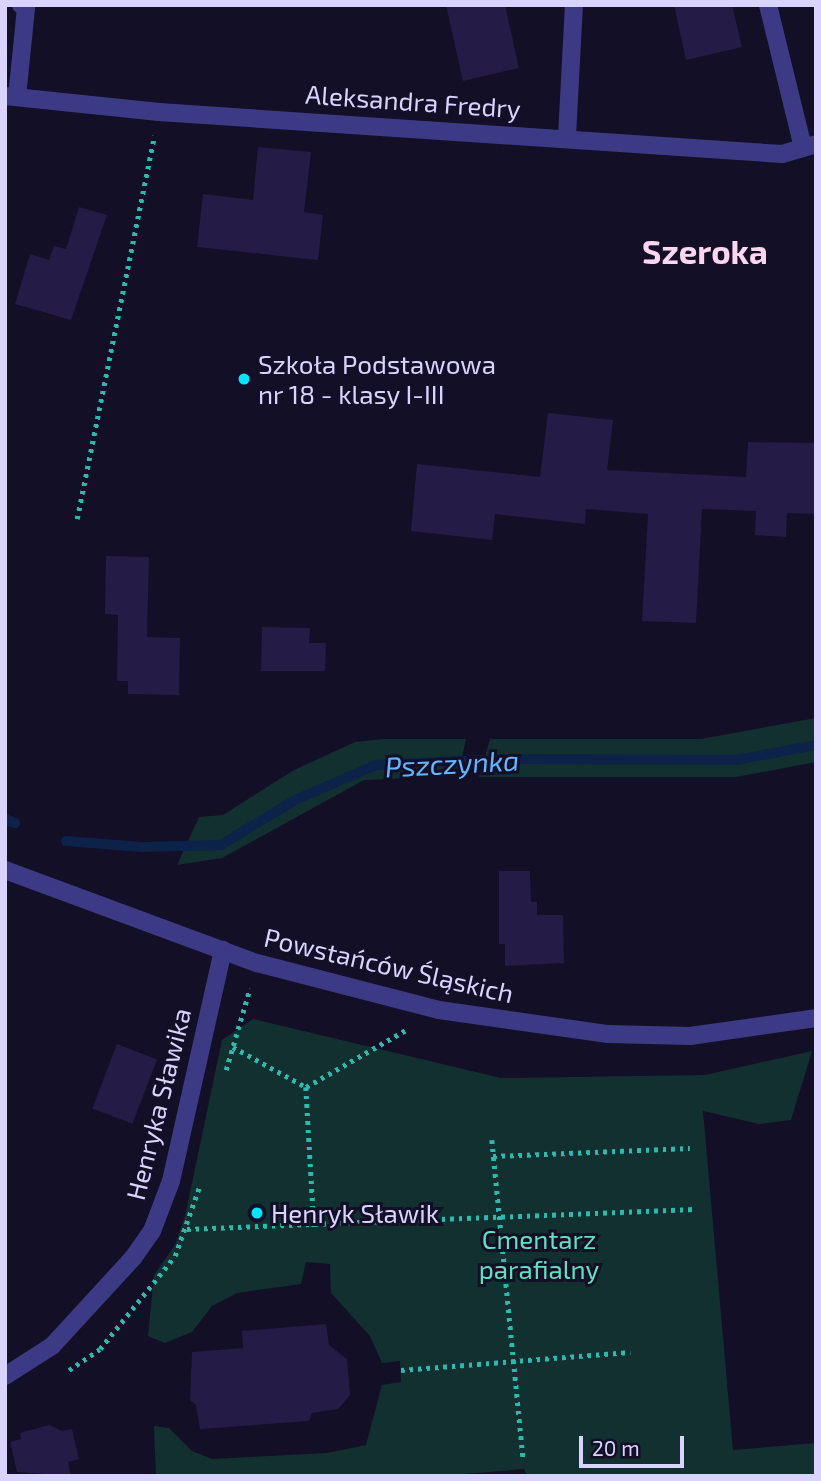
<!DOCTYPE html>
<html>
<head>
<meta charset="utf-8">
<style>
  body { margin:0 }
  #map { position:relative; width:821px; height:1481px; overflow:hidden; background:#130f26; font-family:"Exo 2",sans-serif }
  div>[style] { position:absolute }
  .green>* { inset:0; background:#12302f }
  .stream>* { height:10px; margin:-5px; padding:0 5px; transform-origin:5px; border-radius:5px; background:#0c2248 }
  .building>* { inset:0; background:#241b47; transform-origin:0 0 }
  .path>* { height:4.5px; margin-top:-2.25px; transform-origin:0; background:repeating-linear-gradient(90deg,#2fb8b0 0 3.5px,transparent 0 8.5px) }
  .minor>* { height:18px; margin:-9px; padding:0 9px; transform-origin:9px; border-radius:9px; background:#3d3a85 }
  .tertiary>* { height:18px; margin:-9px; padding:0 9px; transform-origin:9px; border-radius:9px; background:#3d3a85 }
  .dots>* { width:19px; height:19px; translate:-50% -50%; box-sizing:border-box; border:4px solid #130f26; border-radius:50% }
  span { translate:-50% -50%; white-space:nowrap; text-align:center; line-height:1.15; -webkit-text-stroke:6px #130f26; paint-order:stroke }
  .street-label { font-size:26px; color:#d9d4ff }
  .poi-label { font-size:26px; color:#d9d4ff }
  .left { translate:0 -50%; text-align:left }
  .park-label { font-size:26px; color:#5fe0c0 }
  .water-label { font-size:28px; color:#62b6ff; font-style:italic }
  .district-label { font-size:33px; color:#ffd6f0; font-weight:700 }
  .frame { position:absolute; inset:0; border:7px solid #d9d4ff; pointer-events:none }
  .scale { position:absolute; left:579px; top:1436px; width:105px; height:32px; box-sizing:border-box; border:4px solid #d9d4ff; border-top:0; padding-left:9px; font-size:21px; line-height:24px; white-space:nowrap; color:#d9d4ff; -webkit-text-stroke:5px #130f26; paint-order:stroke }
</style>
</head>
<body>
<div id="map">
  <div class="green">
    <i style="clip-path:polygon(816px 718px,816px 762px,736px 777px,479px 777px,490px 739px,701px 739px)"></i>
    <i style="clip-path:polygon(383px 739px,466px 739px,458px 776px,364px 780px,222px 858px,177px 865px,199px 817px,223px 815px,294px 770px,355px 742px)"></i>
    <i style="clip-path:polygon(253px 1019px,501px 1078px,705px 1075px,812px 1051px,791px 1120px,759px 1124px,703px 1111px,733px 1450px,816px 1443px,816px 1476px,527px 1476px,524px 1469px,440px 1476px,156px 1476px,154px 1426px,169px 1428px,192px 1451px,212px 1459px,327px 1453px,366px 1445px,382px 1385px,401px 1382px,400px 1361px,382px 1363px,370px 1336px,331px 1293px,330px 1264px,306px 1262px,301px 1284px,237px 1293px,212px 1306px,192px 1332px,165px 1343px,148px 1336px,154px 1275px,175px 1245px,185px 1216px,222px 1040px)"></i>
  </div>
  <div class="stream">
    <i style="left:5px;top:819px;width:11px;rotate:22deg"></i>
    <i style="left:66px;top:841px;width:76px;rotate:4.5deg"></i>
    <i style="left:142px;top:847px;width:79px;rotate:-1.5deg"></i>
    <i style="left:221px;top:845px;width:87px;rotate:-31.3deg"></i>
    <i style="left:295px;top:800px;width:88px;rotate:-23.4deg"></i>
    <i style="left:376px;top:765px;width:127px;rotate:-2.7deg"></i>
    <i style="left:503px;top:759px;width:233px;rotate:0.2deg"></i>
    <i style="left:736px;top:760px;width:81px;rotate:-10.6deg"></i>
  </div>
  <div class="building">
    <i style="clip-path:polygon(446px 5px,505px 5px,519px 68px,463px 81px)"></i>
    <i style="clip-path:polygon(674px 5px,732px 5px,742px 47px,686px 60px)"></i>
    <i style="clip-path:polygon(258px 147px,311px 152px,304px 212px,323px 215px,318px 260px,197px 247px,203px 194px,253px 200px)"></i>
    <i style="clip-path:polygon(79px 207px,107px 215px,71px 320px,15px 304px,30px 254px,49px 260px,54px 246px,66px 249px)"></i>
    <i style="clip-path:polygon(548px 413px,613px 420px,607px 470px,746px 477px,748px 442px,816px 443px,816px 514px,787px 513px,786px 537px,755px 535px,756px 511px,702px 509px,696px 623px,642px 621px,648px 514px,586px 509px,585px 524px,495px 514px,492px 540px,411px 531px,417px 464px,540px 477px)"></i>
    <i style="clip-path:polygon(106px 556px,149px 557px,147px 637px,180px 638px,179px 695px,128px 694px,128px 681px,117px 681px,118px 615px,105px 614px)"></i>
    <i style="clip-path:polygon(262px 627px,310px 628px,309px 643px,326px 643px,325px 671px,261px 671px)"></i>
    <i style="clip-path:polygon(499px 871px,530px 871px,531px 902px,537px 902px,537px 915px,563px 915px,564px 963px,505px 966px,505px 944px,499px 944px)"></i>
    <i style="left:117px;top:1044px;width:43px;height:69px;rotate:21deg"></i>
    <i style="clip-path:polygon(326px 1324px,329px 1345px,347px 1359px,350px 1395px,338px 1409px,312px 1413px,309px 1421px,200px 1429px,196px 1405px,190px 1400px,192px 1352px,243px 1348px,242px 1331px)"></i>
    <i style="clip-path:polygon(49px 1425px,62px 1431px,72px 1429px,79px 1459px,68px 1462px,71px 1476px,17px 1472px,10px 1442px,21px 1439px,20px 1433px)"></i>
  </div>
  <div class="path">
    <i style="left:77px;top:519px;width:391px;rotate:-78.6deg"></i>
    <i style="left:233px;top:1047px;width:83px;rotate:28.7deg"></i>
    <i style="left:306px;top:1087px;width:140px;rotate:86.7deg"></i>
    <i style="left:226px;top:1070px;width:85px;rotate:-73.7deg"></i>
    <i style="left:306px;top:1087px;width:115px;rotate:-29.7deg"></i>
    <i style="left:492px;top:1140px;width:320px;rotate:84.4deg"></i>
    <i style="left:493px;top:1156px;width:197px;rotate:-2.3deg"></i>
    <i style="left:187px;top:1229px;width:508px;rotate:-2.25deg"></i>
    <i style="left:69px;top:1370px;width:37px;rotate:-34deg"></i>
    <i style="left:100px;top:1349px;width:119px;rotate:-51.1deg"></i>
    <i style="left:175px;top:1256px;width:72px;rotate:-70.6deg"></i>
    <i style="left:401px;top:1370px;width:230px;rotate:-4.5deg"></i>
  </div>
  <div class="minor">
    <i style="left:768px;top:5px;width:147px;rotate:76.2deg"></i>
    <i style="left:5px;top:96px;width:155px;rotate:5.9deg"></i>
    <i style="left:159px;top:112px;width:624px;rotate:3.86deg"></i>
    <i style="left:782px;top:154px;width:35px;rotate:-16deg"></i>
    <i style="left:17px;top:97px;width:89px;rotate:-84.2deg"></i>
    <i style="left:26px;top:8px;width:6px;rotate:-149deg"></i>
    <i style="left:567px;top:137px;width:132px;rotate:-87deg"></i>
    <i style="left:5px;top:1376px;width:56px;rotate:-32.6deg"></i>
    <i style="left:52px;top:1346px;width:120px;rotate:-47.4deg"></i>
    <i style="left:133px;top:1258px;width:33px;rotate:-55deg"></i>
    <i style="left:152px;top:1231px;width:53px;rotate:-69.2deg"></i>
    <i style="left:171px;top:1181px;width:237px;rotate:-77.3deg"></i>
  </div>
  <div class="tertiary">
    <i style="left:5px;top:870px;width:269px;rotate:20.3deg"></i>
    <i style="left:257px;top:963px;width:188px;rotate:14.5deg"></i>
    <i style="left:439px;top:1010px;width:171px;rotate:8.1deg"></i>
    <i style="left:608px;top:1034px;width:82px;rotate:1.4deg"></i>
    <i style="left:690px;top:1036px;width:127px;rotate:-8.1deg"></i>
  </div>
  <div class="dots">
    <i style="left:244px;top:379px;background:#00e5ff"></i>
    <i style="left:257px;top:1213px;background:#00e5ff"></i>
  </div>
  <div class="street-label">
    <span style="left:413px;top:101px;rotate:4deg">Aleksandra Fredry</span>
    <span style="left:389px;top:965px;rotate:13deg">Powstańców Śląskich</span>
    <span style="left:158px;top:1104px;rotate:-76deg">Henryka Sławika</span>
  </div>
  <div class="poi-label">
    <span class="left" style="left:258px;top:379px">Szkoła Podstawowa<br>nr 18 - klasy I-III</span>
    <span class="left" style="left:271px;top:1213px">Henryk Sławik</span>
  </div>
  <div class="park-label">
    <span style="left:539px;top:1254px">Cmentarz<br>parafialny</span>
  </div>
  <div class="water-label">
    <span style="left:452px;top:763px;rotate:-3deg">Pszczynka</span>
  </div>
  <div class="district-label">
    <span style="left:705px;top:252px">Szeroka</span>
  </div>
  <div class="frame"></div>
  <div class="scale">20 m</div>
</div>
</body>
</html>
